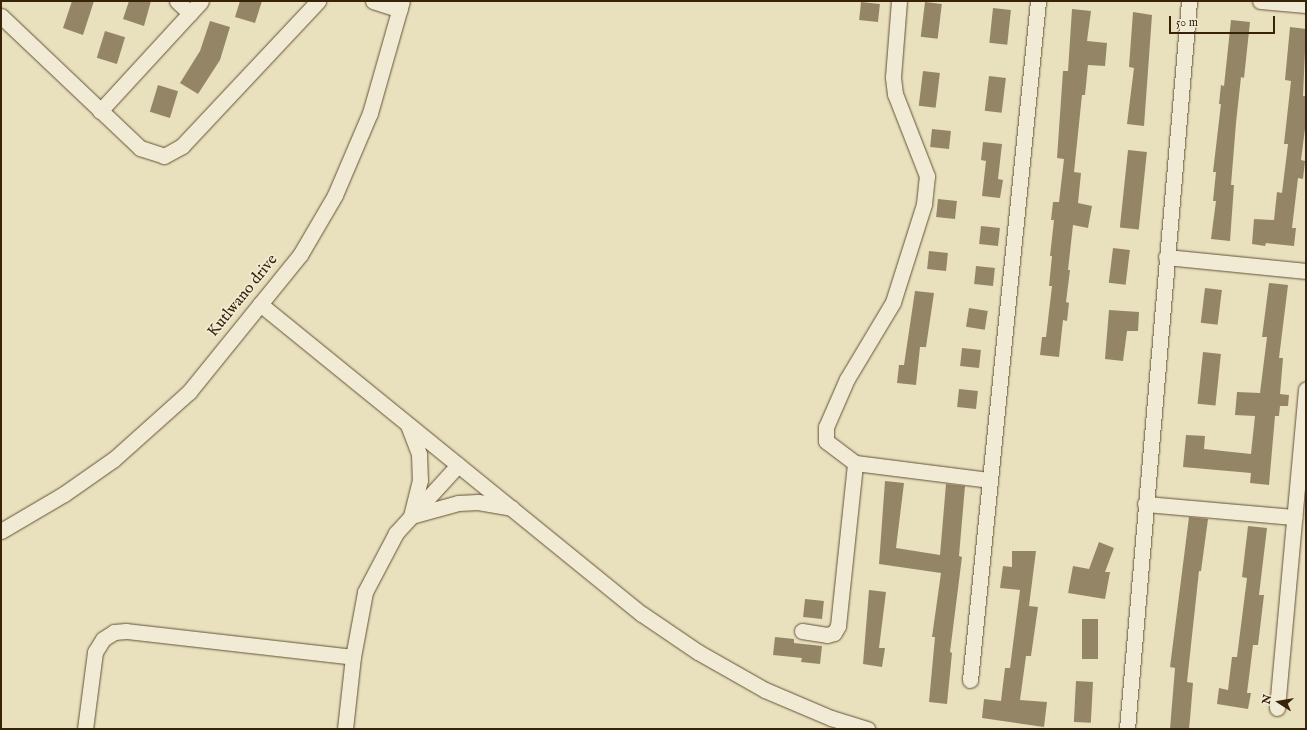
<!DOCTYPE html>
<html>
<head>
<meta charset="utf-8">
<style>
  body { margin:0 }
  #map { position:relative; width:1307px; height:730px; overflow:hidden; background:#e9e0be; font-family:"IM FELL English",serif }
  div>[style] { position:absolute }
  .building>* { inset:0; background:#948567; transform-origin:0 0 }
  .roads { filter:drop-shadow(0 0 1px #645236) drop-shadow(0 0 1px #645236) }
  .minor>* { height:15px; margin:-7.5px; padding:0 7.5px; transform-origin:7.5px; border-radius:7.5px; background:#f1ebd5 }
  span { translate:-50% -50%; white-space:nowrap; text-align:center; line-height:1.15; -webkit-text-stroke:3.5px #f1ebd5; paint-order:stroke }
  .street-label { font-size:16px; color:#382208 }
  .frame { position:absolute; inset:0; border:2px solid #382208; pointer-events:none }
  .north { position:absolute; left:1259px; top:682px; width:40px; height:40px; -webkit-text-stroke:3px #f1ebd5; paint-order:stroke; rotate:282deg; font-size:11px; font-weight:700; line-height:16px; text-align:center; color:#382208 }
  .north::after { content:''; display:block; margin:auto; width:14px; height:18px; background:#382208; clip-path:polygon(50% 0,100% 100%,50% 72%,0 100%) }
  .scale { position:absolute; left:1169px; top:16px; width:106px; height:18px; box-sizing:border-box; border:2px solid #382208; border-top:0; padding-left:5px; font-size:12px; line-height:14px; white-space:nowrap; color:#382208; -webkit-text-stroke:3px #f1ebd5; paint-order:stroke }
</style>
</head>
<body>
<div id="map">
  <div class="building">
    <i style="clip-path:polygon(72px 1px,94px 1px,83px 35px,63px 28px)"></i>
    <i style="clip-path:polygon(129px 1px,151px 1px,144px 26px,123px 19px)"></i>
    <i style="clip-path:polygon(240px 1px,262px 1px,255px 23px,235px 17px)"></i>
    <i style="left:861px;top:2px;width:19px;height:18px;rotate:6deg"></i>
    <i style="left:925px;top:2px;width:17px;height:35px;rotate:7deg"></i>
    <i style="left:993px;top:8px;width:18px;height:35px;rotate:6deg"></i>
    <i style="clip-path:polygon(1072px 9px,1091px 11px,1087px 41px,1107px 43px,1105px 66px,1088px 65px,1085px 95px,1082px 95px,1074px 172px,1081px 173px,1078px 203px,1092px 206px,1088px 228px,1073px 225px,1068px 270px,1070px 270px,1066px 302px,1069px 303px,1067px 321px,1063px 320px,1059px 357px,1040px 355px,1042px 337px,1046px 337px,1052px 286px,1049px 286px,1052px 256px,1050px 256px,1054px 220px,1051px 220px,1053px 202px,1059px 202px,1064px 159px,1057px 158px,1063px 71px,1068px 71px)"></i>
    <i style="clip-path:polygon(1133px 12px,1152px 15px,1144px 126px,1127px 124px,1134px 68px,1129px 67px)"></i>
    <i style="clip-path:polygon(1231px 20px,1250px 22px,1244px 78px,1241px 77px,1236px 123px,1231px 185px,1234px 185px,1230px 241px,1211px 239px,1216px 201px,1213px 201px,1216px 172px,1213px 172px,1221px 104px,1219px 104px,1221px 85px,1224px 86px)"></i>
    <i style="clip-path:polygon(210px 21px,230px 27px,220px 60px,198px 94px,180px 83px,200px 51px)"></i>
    <i style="clip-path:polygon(1290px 27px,1306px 29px,1303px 96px,1306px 96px,1306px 121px,1301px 160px,1305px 161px,1303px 179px,1298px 178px,1292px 228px,1296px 228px,1294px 246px,1266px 243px,1265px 246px,1252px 244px,1254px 219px,1274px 220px,1277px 192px,1282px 193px,1288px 144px,1284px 144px,1291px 81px,1285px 80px)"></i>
    <i style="left:105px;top:31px;width:21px;height:28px;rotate:17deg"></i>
    <i style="left:923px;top:71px;width:17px;height:35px;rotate:7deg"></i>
    <i style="left:989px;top:76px;width:17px;height:35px;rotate:7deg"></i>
    <i style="left:158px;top:85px;width:21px;height:28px;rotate:17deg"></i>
    <i style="left:932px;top:129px;width:19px;height:18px;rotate:6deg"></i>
    <i style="clip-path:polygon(983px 142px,1002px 144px,998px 179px,1003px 180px,1000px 198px,982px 196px,986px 161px,981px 160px)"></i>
    <i style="left:1128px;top:150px;width:19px;height:78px;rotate:6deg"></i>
    <i style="left:938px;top:199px;width:19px;height:18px;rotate:6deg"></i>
    <i style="left:981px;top:226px;width:19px;height:18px;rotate:6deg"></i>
    <i style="left:1113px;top:248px;width:17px;height:35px;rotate:7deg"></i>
    <i style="left:929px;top:251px;width:19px;height:18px;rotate:6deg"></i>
    <i style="left:976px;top:266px;width:19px;height:18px;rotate:6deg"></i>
    <i style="clip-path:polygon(1269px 283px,1288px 285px,1279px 358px,1283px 358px,1280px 394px,1289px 395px,1288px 406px,1280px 406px,1279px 416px,1275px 416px,1269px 485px,1250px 483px,1251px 473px,1183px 467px,1186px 435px,1205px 436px,1204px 449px,1251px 454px,1255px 416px,1235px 415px,1237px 392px,1260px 393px,1267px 337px,1262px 337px)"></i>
    <i style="left:1205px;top:288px;width:17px;height:35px;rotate:7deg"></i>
    <i style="clip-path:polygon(915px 291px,934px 293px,926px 347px,920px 347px,916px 385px,897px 383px,899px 365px,904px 365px)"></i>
    <i style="left:969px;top:308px;width:19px;height:19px;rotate:9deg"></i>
    <i style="clip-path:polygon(1109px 310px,1139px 312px,1138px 331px,1127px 331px,1123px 361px,1105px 359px)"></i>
    <i style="left:962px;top:348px;width:19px;height:18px;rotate:6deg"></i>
    <i style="left:1203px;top:352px;width:18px;height:52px;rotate:6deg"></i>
    <i style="left:959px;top:389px;width:19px;height:18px;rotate:6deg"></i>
    <i style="clip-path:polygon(885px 481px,904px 483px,896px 548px,940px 555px,946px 484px,965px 486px,959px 556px,962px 557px,950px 652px,952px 653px,947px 704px,929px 702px,935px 637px,932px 637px,941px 573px,879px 564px)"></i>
    <i style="clip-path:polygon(1189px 517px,1208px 519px,1201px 571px,1199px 571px,1187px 682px,1193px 683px,1190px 719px,1189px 729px,1170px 729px,1175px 668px,1170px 667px)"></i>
    <i style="clip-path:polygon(1248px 526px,1267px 528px,1259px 595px,1264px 595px,1258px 645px,1253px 645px,1247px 693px,1251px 693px,1248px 709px,1217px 704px,1219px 688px,1228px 690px,1232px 657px,1237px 657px,1247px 578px,1242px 577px)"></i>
    <i style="clip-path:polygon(1099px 542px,1114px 548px,1105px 572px,1110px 572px,1105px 599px,1068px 593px,1073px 566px,1089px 569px)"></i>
    <i style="clip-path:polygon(1012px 551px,1036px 551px,1029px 606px,1038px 607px,1031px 656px,1026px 656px,1020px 700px,1047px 702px,1044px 727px,982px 718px,984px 699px,1001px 701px,1005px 668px,1010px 668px,1020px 590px,1000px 588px,1003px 566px,1012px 567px)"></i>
    <i style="clip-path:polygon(869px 590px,886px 592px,879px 648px,885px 648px,882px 667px,863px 664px)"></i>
    <i style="left:805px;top:599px;width:19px;height:18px;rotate:6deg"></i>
    <i style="left:1082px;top:619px;width:16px;height:40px"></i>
    <i style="clip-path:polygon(775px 637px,794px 639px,794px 643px,822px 646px,820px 664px,801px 662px,802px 658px,773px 655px)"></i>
    <i style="left:1076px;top:681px;width:17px;height:41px;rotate:3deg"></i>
  </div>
  <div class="roads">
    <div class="minor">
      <i style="left:177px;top:1px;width:18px;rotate:43deg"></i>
      <i style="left:373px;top:1px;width:28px;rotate:18deg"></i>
      <i style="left:1260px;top:1px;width:46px;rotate:5deg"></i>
      <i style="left:1px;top:16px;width:192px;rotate:43.5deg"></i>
      <i style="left:140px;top:148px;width:25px;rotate:18deg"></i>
      <i style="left:164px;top:156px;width:21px;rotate:-29deg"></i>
      <i style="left:182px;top:146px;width:199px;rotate:-46.8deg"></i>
      <i style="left:100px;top:111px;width:149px;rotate:-47.4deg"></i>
      <i style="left:1166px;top:257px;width:141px;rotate:5.7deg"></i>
      <i style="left:260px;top:304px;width:492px;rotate:39.1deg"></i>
      <i style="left:642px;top:614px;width:68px;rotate:34.2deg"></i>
      <i style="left:698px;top:652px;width:77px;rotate:29.6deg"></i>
      <i style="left:765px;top:690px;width:72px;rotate:23deg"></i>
      <i style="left:831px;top:718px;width:38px;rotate:17deg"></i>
      <i style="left:408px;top:425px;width:31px;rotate:69deg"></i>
      <i style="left:419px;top:454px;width:26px;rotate:88deg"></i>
      <i style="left:420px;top:480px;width:37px;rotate:104deg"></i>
      <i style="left:411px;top:516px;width:49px;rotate:-15.5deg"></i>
      <i style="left:458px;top:503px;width:20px;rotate:-3deg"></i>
      <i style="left:478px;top:502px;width:34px;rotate:10deg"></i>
      <i style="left:855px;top:463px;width:36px;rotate:-143deg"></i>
      <i style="left:826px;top:441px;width:14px;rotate:-90deg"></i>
      <i style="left:826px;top:427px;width:52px;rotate:-66.4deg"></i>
      <i style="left:847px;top:379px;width:90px;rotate:-59.1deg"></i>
      <i style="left:893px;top:302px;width:103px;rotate:-72.4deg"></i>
      <i style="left:924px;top:204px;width:28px;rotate:-84deg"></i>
      <i style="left:927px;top:176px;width:88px;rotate:-111.3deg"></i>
      <i style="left:895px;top:94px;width:17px;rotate:-97deg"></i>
      <i style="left:893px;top:77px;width:76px;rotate:-85.5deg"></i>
      <i style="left:1145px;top:504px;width:150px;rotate:5deg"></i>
      <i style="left:1px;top:531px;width:73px;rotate:-30.4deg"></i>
      <i style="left:64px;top:494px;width:61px;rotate:-35deg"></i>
      <i style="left:114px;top:459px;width:101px;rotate:-41.8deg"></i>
      <i style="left:189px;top:392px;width:176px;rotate:-51deg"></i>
      <i style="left:300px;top:255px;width:69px;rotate:-59.7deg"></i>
      <i style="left:335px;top:195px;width:89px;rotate:-66.9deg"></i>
      <i style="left:370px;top:113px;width:116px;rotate:-74.1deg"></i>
      <i style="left:802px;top:631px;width:25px;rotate:9deg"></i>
      <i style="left:827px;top:635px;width:7px;rotate:-16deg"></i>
      <i style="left:834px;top:633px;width:8px;rotate:-60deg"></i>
      <i style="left:838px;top:626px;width:164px;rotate:-84deg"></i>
      <i style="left:855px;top:463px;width:135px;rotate:7.2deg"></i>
      <i style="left:970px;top:680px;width:682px;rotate:-84.28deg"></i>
      <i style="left:1277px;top:708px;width:320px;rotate:-84.8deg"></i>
      <i style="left:85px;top:729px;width:78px;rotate:-82.6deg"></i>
      <i style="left:95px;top:652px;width:15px;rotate:-58deg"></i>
      <i style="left:103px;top:639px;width:13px;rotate:-32deg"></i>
      <i style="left:114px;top:632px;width:12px;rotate:-5deg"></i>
      <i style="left:126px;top:631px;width:228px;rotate:6.5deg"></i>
      <i style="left:345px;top:729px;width:72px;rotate:-83.7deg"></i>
      <i style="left:353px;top:657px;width:66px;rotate:-79.5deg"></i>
      <i style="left:365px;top:592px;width:67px;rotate:-62.3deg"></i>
      <i style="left:396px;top:533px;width:92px;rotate:-47.6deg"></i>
      <i style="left:1127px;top:729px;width:731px;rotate:-85.13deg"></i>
    </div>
  </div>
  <div class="street-label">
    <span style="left:243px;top:296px;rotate:-51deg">Kutlwano drive</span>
  </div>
  <div class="frame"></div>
  <div class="north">N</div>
  <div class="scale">50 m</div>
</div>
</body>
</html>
